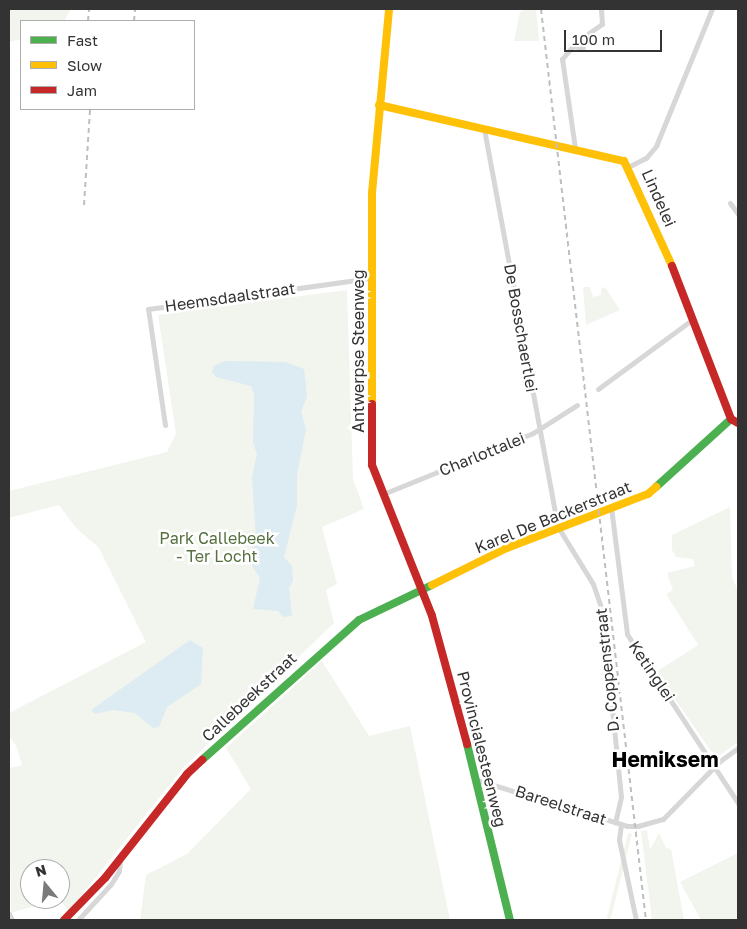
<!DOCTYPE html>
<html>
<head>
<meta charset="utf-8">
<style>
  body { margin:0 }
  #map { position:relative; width:747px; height:929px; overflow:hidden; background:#fff; font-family:"Golos Text",sans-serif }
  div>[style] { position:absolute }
  .green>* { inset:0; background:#f1f5ed; transform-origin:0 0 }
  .water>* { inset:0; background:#ddebf3 }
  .street>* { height:5px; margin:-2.5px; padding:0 2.5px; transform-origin:2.5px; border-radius:2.5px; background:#d7d7d7 }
  .fast>* { height:8px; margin:-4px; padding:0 4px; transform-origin:4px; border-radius:4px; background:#4caf50 }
  .slow>* { height:8px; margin:-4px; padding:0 4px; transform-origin:4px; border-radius:4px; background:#ffc107 }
  .jam>* { height:8px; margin:-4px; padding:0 4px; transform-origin:4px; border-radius:4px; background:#c62828 }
  .rail>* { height:2px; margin-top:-1px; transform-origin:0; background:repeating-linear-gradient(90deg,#bebebe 0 5px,transparent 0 9px) }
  span { translate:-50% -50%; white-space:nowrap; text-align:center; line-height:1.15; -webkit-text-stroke:5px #fff; paint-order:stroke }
  .street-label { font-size:16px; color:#333 }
  .park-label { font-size:16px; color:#56703f }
  .district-label { font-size:21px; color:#000; font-weight:700 }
  .frame { position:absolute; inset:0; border:10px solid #333; pointer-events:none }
  .legend { position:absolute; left:20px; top:20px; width:175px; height:90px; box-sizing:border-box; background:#fff; border:1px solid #adadad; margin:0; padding:6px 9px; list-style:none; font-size:15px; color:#333 }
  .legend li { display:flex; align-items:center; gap:10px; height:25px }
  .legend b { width:25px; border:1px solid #adadad }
  .north { position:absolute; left:20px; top:859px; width:50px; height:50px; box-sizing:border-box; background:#fff; border:1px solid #adadad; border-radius:50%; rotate:343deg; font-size:14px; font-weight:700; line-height:20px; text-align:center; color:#333 }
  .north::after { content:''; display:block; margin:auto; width:18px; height:22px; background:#7a7a7a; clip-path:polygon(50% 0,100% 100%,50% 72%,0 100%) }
  .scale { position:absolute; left:564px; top:30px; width:98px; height:22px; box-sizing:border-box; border:2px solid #333; border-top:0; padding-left:6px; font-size:15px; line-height:18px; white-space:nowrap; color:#333; -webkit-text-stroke:4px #fff; paint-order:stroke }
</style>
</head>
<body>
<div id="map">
  <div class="green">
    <i style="clip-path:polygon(9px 9px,71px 9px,64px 21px,21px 21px,21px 39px,9px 42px)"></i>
    <i style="clip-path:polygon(526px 9px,536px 9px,539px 41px,514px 41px,520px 12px)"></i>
    <i style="clip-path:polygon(583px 287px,590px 287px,593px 297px,601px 295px,601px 289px,605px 287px,620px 310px,586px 325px)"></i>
    <i style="clip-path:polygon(evenodd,347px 290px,353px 479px,364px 509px,322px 527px,337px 584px,326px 590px,334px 623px,183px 768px,69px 911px,59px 899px,46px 907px,41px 904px,11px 913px,9px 768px,22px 765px,16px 745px,9px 737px,9px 713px,146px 642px,99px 548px,76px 528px,59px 505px,9px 518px,9px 491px,167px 452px,176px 434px,158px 315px,347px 290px,30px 869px,60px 869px,60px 899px,30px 899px,30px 869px)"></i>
    <i style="clip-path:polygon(730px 507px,732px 577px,738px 591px,738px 742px,716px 758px,656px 672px,698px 645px,666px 594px,673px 590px,667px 573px,695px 566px,693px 559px,676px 557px,672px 550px,672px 535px)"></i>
    <i style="clip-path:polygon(322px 661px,369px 736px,410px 726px,450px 920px,140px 920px,146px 875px,187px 854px,251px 789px,226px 748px)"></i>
    <i style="clip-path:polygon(647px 830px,650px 850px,659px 833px,666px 848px,671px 849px,684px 920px,652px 920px,641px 831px)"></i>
    <i style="left:628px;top:833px;width:4px;height:88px;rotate:14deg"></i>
    <i style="clip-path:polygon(738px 853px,738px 920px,701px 920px,680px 882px)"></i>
  </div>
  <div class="water">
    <i style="clip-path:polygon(225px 361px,285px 362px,304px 369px,307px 396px,301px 412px,306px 429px,297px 475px,297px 505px,284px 557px,292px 566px,293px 581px,289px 588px,292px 616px,283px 617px,278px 611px,253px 609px,260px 578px,247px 558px,256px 538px,252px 477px,257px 454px,253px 443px,254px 395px,251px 386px,216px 377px,212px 372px,214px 366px)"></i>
    <i style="clip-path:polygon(190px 640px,203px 648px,201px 684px,167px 707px,159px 727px,153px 728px,135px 713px,113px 710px,95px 714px,91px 710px)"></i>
  </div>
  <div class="street">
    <i style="left:589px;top:33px;width:16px;rotate:-35deg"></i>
    <i style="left:602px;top:24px;width:15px;rotate:-94deg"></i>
    <i style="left:484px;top:129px;width:405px;rotate:79.5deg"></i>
    <i style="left:558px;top:527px;width:67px;rotate:58.4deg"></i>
    <i style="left:593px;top:584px;width:28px;rotate:71deg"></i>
    <i style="left:602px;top:610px;width:188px;rotate:84.2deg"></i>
    <i style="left:621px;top:797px;width:26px;rotate:103deg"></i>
    <i style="left:575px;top:148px;width:90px;rotate:-98.3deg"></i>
    <i style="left:562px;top:59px;width:17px;rotate:-50deg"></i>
    <i style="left:573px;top:46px;width:10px;rotate:11deg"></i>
    <i style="left:630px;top:166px;width:18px;rotate:-27deg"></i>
    <i style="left:646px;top:158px;width:16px;rotate:-50deg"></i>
    <i style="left:656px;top:146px;width:148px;rotate:-67.8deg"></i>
    <i style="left:730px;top:203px;width:14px;rotate:54deg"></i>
    <i style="left:598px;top:389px;width:118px;rotate:-36.4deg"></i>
    <i style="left:165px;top:425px;width:117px;rotate:-98.3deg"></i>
    <i style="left:148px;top:309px;width:225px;rotate:-7.9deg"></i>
    <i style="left:383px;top:494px;width:162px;rotate:-22.1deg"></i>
    <i style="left:533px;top:433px;width:52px;rotate:-32.5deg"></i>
    <i style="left:611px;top:507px;width:128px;rotate:82.8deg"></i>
    <i style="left:627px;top:634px;width:202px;rotate:56.7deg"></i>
    <i style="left:477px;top:780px;width:157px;rotate:17deg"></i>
    <i style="left:627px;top:826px;width:11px"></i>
    <i style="left:638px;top:826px;width:26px;rotate:-16deg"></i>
    <i style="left:663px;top:819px;width:81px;rotate:-45.5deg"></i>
    <i style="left:720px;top:761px;width:22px;rotate:-36deg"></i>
    <i style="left:621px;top:824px;width:16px;rotate:97deg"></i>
    <i style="left:619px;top:840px;width:82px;rotate:78deg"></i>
    <i style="left:9px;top:914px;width:7px;rotate:63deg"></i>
    <i style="left:78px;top:920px;width:49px;rotate:-47.5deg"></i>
    <i style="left:111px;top:884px;width:15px;rotate:-58deg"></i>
    <i style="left:119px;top:871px;width:11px;rotate:-85deg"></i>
  </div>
  <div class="fast">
    <i style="left:656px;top:487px;width:101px;rotate:-42.2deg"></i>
    <i style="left:467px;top:744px;width:181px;rotate:76.3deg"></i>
    <i style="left:202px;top:760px;width:210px;rotate:-41.7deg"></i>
    <i style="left:359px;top:620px;width:81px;rotate:-25.6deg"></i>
  </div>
  <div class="slow">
    <i style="left:379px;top:105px;width:251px;rotate:12.9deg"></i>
    <i style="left:624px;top:161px;width:115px;rotate:65.4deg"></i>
    <i style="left:372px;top:404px;width:211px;rotate:-90deg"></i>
    <i style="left:372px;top:193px;width:185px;rotate:-84.7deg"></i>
    <i style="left:432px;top:585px;width:84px;rotate:-26.3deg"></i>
    <i style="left:507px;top:548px;width:151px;rotate:-21deg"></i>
    <i style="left:648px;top:494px;width:11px;rotate:-41deg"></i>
  </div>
  <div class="jam">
    <i style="left:672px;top:266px;width:164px;rotate:68.9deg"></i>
    <i style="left:731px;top:419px;width:8px;rotate:30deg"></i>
    <i style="left:372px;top:404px;width:61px;rotate:90deg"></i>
    <i style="left:372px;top:465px;width:162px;rotate:68.3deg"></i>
    <i style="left:432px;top:616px;width:133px;rotate:74.7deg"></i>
    <i style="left:64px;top:920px;width:59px;rotate:-45.7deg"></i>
    <i style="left:105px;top:878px;width:132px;rotate:-51.7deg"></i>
    <i style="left:187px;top:774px;width:21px;rotate:-43deg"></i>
  </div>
  <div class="rail">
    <i style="left:541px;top:9px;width:917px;rotate:83.43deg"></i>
    <i style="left:88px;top:21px;width:12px;rotate:-85deg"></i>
    <i style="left:134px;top:21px;width:12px;rotate:-85deg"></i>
    <i style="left:84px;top:205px;width:96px;rotate:-86.4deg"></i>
  </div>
  <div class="street-label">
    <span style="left:659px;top:198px;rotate:66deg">Lindelei</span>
    <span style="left:230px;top:297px;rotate:-8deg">Heemsdaalstraat</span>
    <span style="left:521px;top:328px;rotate:80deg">De Bosschaertlei</span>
    <span style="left:358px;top:351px;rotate:-90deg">Antwerpse Steenweg</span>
    <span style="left:482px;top:454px;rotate:-22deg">Charlottalei</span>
    <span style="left:553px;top:517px;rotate:-22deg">Karel De Backerstraat</span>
    <span style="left:607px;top:670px;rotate:-96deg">D. Coppenstraat</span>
    <span style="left:652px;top:671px;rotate:56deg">Ketinglei</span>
    <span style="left:249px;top:697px;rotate:-43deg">Callebeekstraat</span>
    <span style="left:482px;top:749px;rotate:76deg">Provincialesteenweg</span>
    <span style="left:561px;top:805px;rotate:18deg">Bareelstraat</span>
  </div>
  <div class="park-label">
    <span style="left:217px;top:547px">Park Callebeek<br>- Ter Locht</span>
  </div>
  <div class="district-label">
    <span style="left:665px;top:759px">Hemiksem</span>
  </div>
  <div class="frame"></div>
  <ul class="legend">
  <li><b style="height:6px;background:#4caf50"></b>Fast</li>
  <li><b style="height:6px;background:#ffc107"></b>Slow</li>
  <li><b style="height:6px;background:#c62828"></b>Jam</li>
  </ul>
  <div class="north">N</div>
  <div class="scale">100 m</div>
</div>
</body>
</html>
